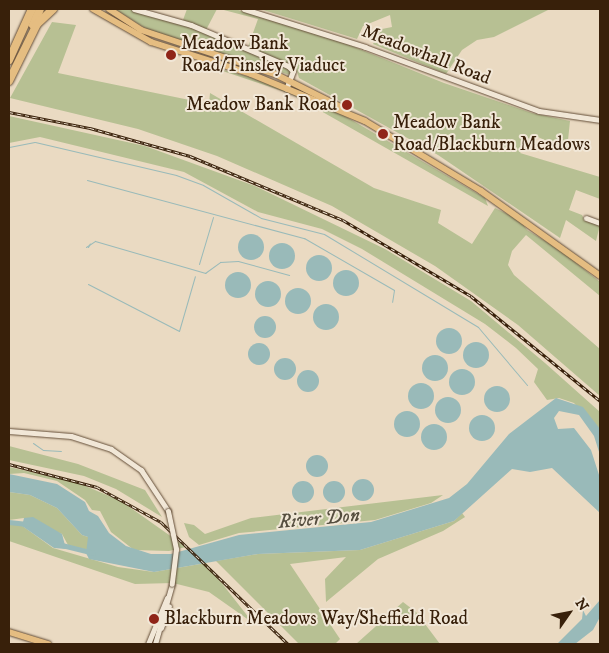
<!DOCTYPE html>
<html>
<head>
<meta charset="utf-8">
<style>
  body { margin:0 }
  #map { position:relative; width:609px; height:653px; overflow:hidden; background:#eadac2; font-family:"IM FELL DW Pica",serif }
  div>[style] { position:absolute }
  .green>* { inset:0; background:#b7c093 }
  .water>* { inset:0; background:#99bab9 }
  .round { border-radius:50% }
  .stream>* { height:1px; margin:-0.5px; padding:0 0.5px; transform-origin:0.5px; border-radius:0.5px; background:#99bab9 }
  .canal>* { height:4.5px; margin:-2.25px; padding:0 2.25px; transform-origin:2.25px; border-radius:2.25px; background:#99bab9 }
  .roads { filter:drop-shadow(0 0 1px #644e38) drop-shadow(0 0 1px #644e38) }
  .minor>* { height:5px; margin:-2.5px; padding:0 2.5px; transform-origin:2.5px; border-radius:2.5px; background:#f1e7d7 }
  .major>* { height:6px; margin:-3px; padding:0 3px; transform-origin:3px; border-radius:3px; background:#e5bd81 }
  .highway>* { height:8px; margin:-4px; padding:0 4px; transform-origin:4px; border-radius:4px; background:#e5bd81 }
  .rail>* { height:3px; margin-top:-1.5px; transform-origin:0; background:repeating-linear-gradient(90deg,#f1e7d7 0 4px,#38200a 0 8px); box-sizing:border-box; border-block:1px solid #38200a }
  .bridges { filter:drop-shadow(0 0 1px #644e38) drop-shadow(0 0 1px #644e38) }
  .minor-bridge>* { height:5px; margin:-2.5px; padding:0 2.5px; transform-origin:2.5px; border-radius:2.5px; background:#f1e7d7 }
  .dots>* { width:14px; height:14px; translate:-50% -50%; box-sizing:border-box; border:2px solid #f1e7d7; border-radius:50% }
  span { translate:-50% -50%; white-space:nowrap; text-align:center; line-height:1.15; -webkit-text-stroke:4px #f1e7d7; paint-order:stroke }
  .poi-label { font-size:19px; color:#38200a }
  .left { translate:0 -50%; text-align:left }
  .right { translate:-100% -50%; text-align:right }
  .street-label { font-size:19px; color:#38200a }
  .water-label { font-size:20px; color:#554e3f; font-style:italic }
  .frame { position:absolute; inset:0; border:10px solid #38200a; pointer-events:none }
  .north { position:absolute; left:544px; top:588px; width:50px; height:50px; -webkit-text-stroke:4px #f1e7d7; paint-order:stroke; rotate:57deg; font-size:14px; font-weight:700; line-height:20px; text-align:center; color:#38200a }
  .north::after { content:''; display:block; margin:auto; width:18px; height:22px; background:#38200a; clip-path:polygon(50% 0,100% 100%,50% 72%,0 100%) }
</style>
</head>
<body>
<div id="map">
  <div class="green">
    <i style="clip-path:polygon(115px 9px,130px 9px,182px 23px,291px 70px,290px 75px,151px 32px)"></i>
    <i style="clip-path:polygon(187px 9px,217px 9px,206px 30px,183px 20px)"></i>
    <i style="clip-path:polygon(220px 9px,235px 9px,347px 44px,444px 83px,532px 113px,570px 121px,567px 150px,538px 137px,531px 139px,520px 153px,600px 177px,600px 199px,576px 190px,569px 210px,582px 215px,585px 221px,600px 225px,596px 241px,566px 220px,560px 238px,438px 155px,299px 78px,296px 68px,248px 47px,258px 19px)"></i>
    <i style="clip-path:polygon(260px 9px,550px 9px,494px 37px,477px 40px,462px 50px,446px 74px,373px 44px,382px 29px,392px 27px,390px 15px,363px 26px,357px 39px)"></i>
    <i style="clip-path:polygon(52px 22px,76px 25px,58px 73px,209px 104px,210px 93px,374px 188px,441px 210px,438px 223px,472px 244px,495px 208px,520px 220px,527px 230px,560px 250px,600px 282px,600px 296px,526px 235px,512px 251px,508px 265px,514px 275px,600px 349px,600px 396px,518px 325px,435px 266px,332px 206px,217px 156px,138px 129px,10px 98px)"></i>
    <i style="clip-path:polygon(208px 66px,250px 77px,338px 112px,485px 198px,488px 206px,291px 94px)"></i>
    <i style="clip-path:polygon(9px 116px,145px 146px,255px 186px,385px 249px,471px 301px,545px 363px,600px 412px,600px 434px,574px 403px,559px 398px,547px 400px,534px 382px,538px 369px,516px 348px,485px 324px,362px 249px,322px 229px,258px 212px,184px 172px,40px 137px,9px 143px)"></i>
    <i style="clip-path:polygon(9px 446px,78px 464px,145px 490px,162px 517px,116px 489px,84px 476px,9px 460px)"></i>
    <i style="clip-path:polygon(9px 467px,76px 482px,121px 501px,186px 547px,169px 551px,134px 550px,111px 532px,100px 511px,92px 510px,85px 500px,57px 481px,24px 473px,9px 474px)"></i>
    <i style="clip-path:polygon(9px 492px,30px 495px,57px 508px,82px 535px,88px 537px,88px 550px,68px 545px,62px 534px,24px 518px,9px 520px)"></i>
    <i style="clip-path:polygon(443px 495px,431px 503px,375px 520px,239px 533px,199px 545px,189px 537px,184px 523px,194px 525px,205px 534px,251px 518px)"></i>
    <i style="clip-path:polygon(462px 513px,465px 517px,443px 531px,378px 559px,326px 602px,325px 579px,346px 557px,290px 564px,340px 639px,335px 644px,299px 644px,216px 561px,258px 554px,360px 550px,454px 521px)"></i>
    <i style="clip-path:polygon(9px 525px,21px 525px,53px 548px,118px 567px,154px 572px,206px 563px,253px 623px,209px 592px,173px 583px,135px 584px,9px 541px)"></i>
    <i style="clip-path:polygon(403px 602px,416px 612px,440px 644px,356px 644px)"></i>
  </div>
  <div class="water">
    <i class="round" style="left:238px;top:234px;width:26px;height:26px"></i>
    <i class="round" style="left:269px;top:243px;width:26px;height:26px"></i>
    <i class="round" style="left:306px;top:255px;width:26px;height:26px"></i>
    <i class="round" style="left:333px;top:270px;width:26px;height:26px"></i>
    <i class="round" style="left:225px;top:272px;width:26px;height:26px"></i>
    <i class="round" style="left:255px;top:281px;width:26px;height:26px"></i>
    <i class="round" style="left:285px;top:288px;width:26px;height:26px"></i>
    <i class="round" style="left:313px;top:304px;width:26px;height:26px"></i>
    <i class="round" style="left:254px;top:316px;width:22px;height:22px"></i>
    <i class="round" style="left:436px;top:328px;width:26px;height:26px"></i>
    <i class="round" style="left:463px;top:342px;width:26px;height:26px"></i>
    <i class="round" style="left:248px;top:343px;width:22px;height:22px"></i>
    <i class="round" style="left:422px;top:355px;width:26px;height:26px"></i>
    <i class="round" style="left:274px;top:358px;width:22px;height:22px"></i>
    <i class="round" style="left:449px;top:369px;width:26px;height:26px"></i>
    <i class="round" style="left:297px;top:370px;width:22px;height:22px"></i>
    <i class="round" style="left:408px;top:383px;width:26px;height:26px"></i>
    <i class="round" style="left:484px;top:386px;width:26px;height:26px"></i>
    <i class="round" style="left:435px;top:397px;width:26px;height:26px"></i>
    <i style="clip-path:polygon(556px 398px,583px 407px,600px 429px,600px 455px,594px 436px,579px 415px,559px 411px,554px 418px,558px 429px,574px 428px,591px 450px,600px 478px,600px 513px,552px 468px,530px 472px,512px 469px,454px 521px,360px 550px,258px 554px,154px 572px,89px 559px,86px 553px,88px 537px,82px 535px,57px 508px,30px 495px,9px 492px,9px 474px,57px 484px,85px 502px,89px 511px,98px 516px,109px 533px,126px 546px,151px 554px,171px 554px,239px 535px,371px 522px,449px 498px,467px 484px,509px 434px)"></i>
    <i class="round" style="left:394px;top:411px;width:26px;height:26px"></i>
    <i class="round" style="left:469px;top:415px;width:26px;height:26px"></i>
    <i class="round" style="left:421px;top:424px;width:26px;height:26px"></i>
    <i class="round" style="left:306px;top:455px;width:22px;height:22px"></i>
    <i class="round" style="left:352px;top:479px;width:22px;height:22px"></i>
    <i class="round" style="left:292px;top:481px;width:22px;height:22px"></i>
    <i class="round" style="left:323px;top:481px;width:22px;height:22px"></i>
    <i style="clip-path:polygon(33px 517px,62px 534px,66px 549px,54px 548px,22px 526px,24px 518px)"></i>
    <i style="clip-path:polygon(600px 600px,600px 617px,593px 630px,575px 644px,557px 644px,582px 619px,583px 610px,586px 616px)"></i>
  </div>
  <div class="stream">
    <i style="left:9px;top:147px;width:26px;rotate:-11deg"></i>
    <i style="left:35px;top:142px;width:145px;rotate:13.2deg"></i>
    <i style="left:176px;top:175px;width:29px;rotate:20deg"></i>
    <i style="left:203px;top:185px;width:67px;rotate:29.6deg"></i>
    <i style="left:261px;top:218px;width:65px;rotate:14.3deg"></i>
    <i style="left:324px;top:234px;width:180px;rotate:31.1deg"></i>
    <i style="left:478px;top:327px;width:76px;rotate:49.8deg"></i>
    <i style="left:87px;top:180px;width:225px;rotate:15deg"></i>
    <i style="left:304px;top:238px;width:104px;rotate:30deg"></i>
    <i style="left:394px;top:290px;width:12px;rotate:99deg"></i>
    <i style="left:86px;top:247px;width:11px;rotate:-34deg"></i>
    <i style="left:95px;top:241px;width:115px;rotate:16.2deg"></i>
    <i style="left:205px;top:273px;width:19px;rotate:-36deg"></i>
    <i style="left:220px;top:262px;width:18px;rotate:-3deg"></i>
    <i style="left:238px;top:261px;width:53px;rotate:15.4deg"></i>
    <i style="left:88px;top:247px;width:4px;rotate:-63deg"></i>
    <i style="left:199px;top:264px;width:49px;rotate:-73.4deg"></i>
    <i style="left:88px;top:284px;width:102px;rotate:27.3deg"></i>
    <i style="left:179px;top:331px;width:57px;rotate:-73.8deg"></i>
    <i style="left:33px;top:443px;width:12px;rotate:35deg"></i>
    <i style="left:43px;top:450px;width:18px;rotate:3deg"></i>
  </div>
  <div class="canal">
    <i style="left:9px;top:522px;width:18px;rotate:6deg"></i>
    <i style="left:62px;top:545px;width:32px;rotate:14deg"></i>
  </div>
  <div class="roads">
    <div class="minor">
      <i style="left:134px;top:9px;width:59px;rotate:15.7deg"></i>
      <i style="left:191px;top:25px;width:105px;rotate:22.9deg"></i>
      <i style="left:288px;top:66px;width:7px;rotate:45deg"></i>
      <i style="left:293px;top:71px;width:19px;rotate:111deg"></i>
      <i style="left:244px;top:9px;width:127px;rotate:17.4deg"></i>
      <i style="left:365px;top:47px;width:185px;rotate:20.2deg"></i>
      <i style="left:539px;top:111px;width:62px;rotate:8.4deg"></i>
      <i style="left:586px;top:218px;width:15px;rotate:20deg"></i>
      <i style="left:9px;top:431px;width:62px;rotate:4.6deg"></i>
      <i style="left:71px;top:436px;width:42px;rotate:18deg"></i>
      <i style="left:111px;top:449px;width:37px;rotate:35deg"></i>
      <i style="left:141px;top:470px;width:49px;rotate:56.6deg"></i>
      <i style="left:161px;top:628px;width:23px;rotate:-70deg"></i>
      <i style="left:148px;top:644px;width:50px;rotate:-67.6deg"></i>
      <i style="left:155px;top:644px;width:62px;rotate:-74.2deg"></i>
    </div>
    <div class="major">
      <i style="left:93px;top:9px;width:67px;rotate:29.6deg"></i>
      <i style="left:151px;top:42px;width:105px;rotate:17.7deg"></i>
      <i style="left:251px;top:74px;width:123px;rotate:22.4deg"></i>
      <i style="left:365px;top:121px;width:135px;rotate:31.1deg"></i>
      <i style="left:481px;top:191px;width:146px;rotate:35.5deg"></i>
      <i style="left:109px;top:9px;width:38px;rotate:33deg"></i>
      <i style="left:141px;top:30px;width:141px;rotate:18.2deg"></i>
      <i style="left:275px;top:74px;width:74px;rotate:26.6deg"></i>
      <i style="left:9px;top:632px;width:41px;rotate:17.1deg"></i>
    </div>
    <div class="highway">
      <i style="left:33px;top:25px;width:17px;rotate:-66deg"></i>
      <i style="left:9px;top:60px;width:56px;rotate:-65.7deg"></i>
      <i style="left:9px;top:81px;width:64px;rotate:-63.8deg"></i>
      <i style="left:37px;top:24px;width:22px;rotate:-43deg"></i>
    </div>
  </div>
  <div class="rail">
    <i style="left:9px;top:112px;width:83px;rotate:11.2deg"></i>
    <i style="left:90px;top:128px;width:104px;rotate:15.6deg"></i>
    <i style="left:190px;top:156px;width:166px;rotate:22.7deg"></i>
    <i style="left:343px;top:220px;width:149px;rotate:30.7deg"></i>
    <i style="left:471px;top:296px;width:166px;rotate:39.1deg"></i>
    <i style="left:9px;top:464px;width:91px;rotate:14.6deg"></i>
    <i style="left:97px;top:487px;width:73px;rotate:28.7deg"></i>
    <i style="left:161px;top:522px;width:176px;rotate:43.8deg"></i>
  </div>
  <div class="bridges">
    <div class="minor-bridge">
      <i style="left:168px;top:511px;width:39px;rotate:78deg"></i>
      <i style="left:176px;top:549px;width:35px;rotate:97deg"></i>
    </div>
  </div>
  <div class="dots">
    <i style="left:171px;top:55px;background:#8f2418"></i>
    <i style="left:347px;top:105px;background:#8f2418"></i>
    <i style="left:383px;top:134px;background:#8f2418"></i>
    <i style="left:154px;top:619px;background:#8f2418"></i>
  </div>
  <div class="poi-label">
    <span class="left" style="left:181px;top:55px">Meadow Bank<br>Road/Tinsley Viaduct</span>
    <span class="right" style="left:337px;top:105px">Meadow Bank Road</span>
    <span class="left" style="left:393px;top:134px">Meadow Bank<br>Road/Blackburn Meadows</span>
    <span class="left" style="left:164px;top:619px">Blackburn Meadows Way/Sheffield Road</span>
  </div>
  <div class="street-label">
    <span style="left:426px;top:55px;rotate:21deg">Meadowhall Road</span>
  </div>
  <div class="water-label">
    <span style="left:319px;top:519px;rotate:-5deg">River Don</span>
  </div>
  <div class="frame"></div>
  <div class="north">N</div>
</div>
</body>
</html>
